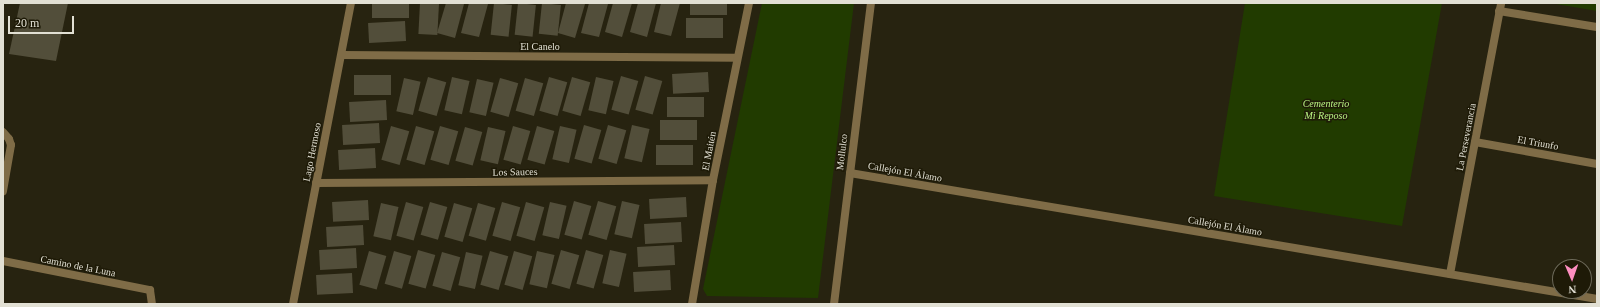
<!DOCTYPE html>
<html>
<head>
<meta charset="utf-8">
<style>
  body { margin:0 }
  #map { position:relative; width:1600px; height:307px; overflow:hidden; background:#272310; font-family:Georgia,serif }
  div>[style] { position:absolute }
  .green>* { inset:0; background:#213b00 }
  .building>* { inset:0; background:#524e3a; transform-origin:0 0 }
  .minor>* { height:8px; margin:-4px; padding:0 4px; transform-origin:4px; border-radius:4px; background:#7f6c47 }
  .tertiary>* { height:8px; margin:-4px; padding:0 4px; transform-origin:4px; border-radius:4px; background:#7f6c47 }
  span { translate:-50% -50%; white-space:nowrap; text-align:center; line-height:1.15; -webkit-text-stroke:3px #1e1a07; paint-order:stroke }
  .street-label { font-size:10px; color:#e2e0d4 }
  .park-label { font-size:10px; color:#bbf684; font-style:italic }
  .frame { position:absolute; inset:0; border:4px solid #e2e0d4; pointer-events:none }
  .north { position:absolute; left:1552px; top:259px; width:40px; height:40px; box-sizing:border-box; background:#1e1a07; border:1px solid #6c6959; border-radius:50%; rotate:178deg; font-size:11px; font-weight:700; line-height:16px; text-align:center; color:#e2e0d4 }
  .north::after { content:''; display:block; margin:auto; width:14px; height:18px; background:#fd8ec0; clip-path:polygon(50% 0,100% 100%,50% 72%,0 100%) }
  .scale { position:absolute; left:8px; top:16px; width:66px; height:18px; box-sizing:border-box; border:2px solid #e2e0d4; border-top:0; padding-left:5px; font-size:12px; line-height:14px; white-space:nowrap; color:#e2e0d4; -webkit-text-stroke:3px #1e1a07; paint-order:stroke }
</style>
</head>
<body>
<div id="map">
  <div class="green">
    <i style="clip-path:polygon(762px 3px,854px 3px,818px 298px,707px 296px,703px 289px)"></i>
    <i style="clip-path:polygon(1245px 3px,1442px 3px,1402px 226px,1214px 196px)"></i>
    <i style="clip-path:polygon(1550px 3px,1597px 3px,1597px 11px)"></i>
  </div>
  <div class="building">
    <i style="clip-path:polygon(20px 3px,68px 3px,56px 61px,9px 54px)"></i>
    <i style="left:372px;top:3px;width:37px;height:15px"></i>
    <i style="left:420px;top:3px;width:19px;height:31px;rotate:3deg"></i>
    <i style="clip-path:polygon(446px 3px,464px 4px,455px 38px,437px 33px)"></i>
    <i style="clip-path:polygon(469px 3px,488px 4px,479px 37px,461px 33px)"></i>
    <i style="left:494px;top:3px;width:18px;height:32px;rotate:6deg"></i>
    <i style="left:518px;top:3px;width:18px;height:32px;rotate:6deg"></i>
    <i style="left:542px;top:3px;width:19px;height:31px;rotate:6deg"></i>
    <i style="clip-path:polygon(566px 3px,585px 4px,575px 38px,558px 33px)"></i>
    <i style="clip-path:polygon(589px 3px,608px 4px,599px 37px,581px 33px)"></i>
    <i style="clip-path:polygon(613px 3px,632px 3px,622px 37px,605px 32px)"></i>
    <i style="clip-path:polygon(638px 3px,656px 3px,647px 37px,630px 32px)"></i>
    <i style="clip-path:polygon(661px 3px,680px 3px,671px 36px,654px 32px)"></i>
    <i style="left:690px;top:3px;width:37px;height:12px"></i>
    <i style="left:723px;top:18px;width:20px;height:37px;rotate:90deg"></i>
    <i style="left:405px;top:21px;width:20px;height:37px;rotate:87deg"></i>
    <i style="left:708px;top:72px;width:20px;height:36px;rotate:87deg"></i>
    <i style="left:391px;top:75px;width:20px;height:37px;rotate:90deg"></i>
    <i style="left:621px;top:76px;width:18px;height:35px;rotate:16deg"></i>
    <i style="left:645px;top:76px;width:18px;height:35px;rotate:16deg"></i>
    <i style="left:428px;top:77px;width:19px;height:35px;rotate:16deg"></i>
    <i style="left:452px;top:77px;width:18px;height:34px;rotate:13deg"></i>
    <i style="left:549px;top:77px;width:19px;height:35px;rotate:16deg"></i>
    <i style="left:572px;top:77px;width:19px;height:35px;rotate:16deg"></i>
    <i style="left:596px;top:77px;width:18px;height:34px;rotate:13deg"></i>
    <i style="left:404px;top:78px;width:17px;height:34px;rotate:13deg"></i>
    <i style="left:500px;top:78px;width:19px;height:35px;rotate:16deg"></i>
    <i style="left:525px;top:78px;width:19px;height:34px;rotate:16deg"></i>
    <i style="left:477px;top:79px;width:17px;height:34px;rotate:13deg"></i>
    <i style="left:704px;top:97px;width:20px;height:37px;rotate:90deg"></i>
    <i style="left:386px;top:100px;width:20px;height:37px;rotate:87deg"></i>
    <i style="left:697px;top:120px;width:20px;height:37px;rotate:90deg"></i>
    <i style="left:379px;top:123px;width:20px;height:37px;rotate:87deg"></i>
    <i style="left:584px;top:125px;width:18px;height:35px;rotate:16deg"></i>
    <i style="left:608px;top:125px;width:19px;height:35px;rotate:16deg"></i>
    <i style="left:632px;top:125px;width:18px;height:34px;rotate:13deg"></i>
    <i style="left:391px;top:126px;width:19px;height:35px;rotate:16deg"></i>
    <i style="left:416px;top:126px;width:19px;height:35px;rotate:16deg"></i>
    <i style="left:440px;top:126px;width:19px;height:35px;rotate:16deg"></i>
    <i style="left:513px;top:126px;width:18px;height:35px;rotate:16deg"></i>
    <i style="left:537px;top:126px;width:18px;height:35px;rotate:16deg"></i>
    <i style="left:560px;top:126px;width:17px;height:34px;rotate:13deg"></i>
    <i style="left:465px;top:127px;width:18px;height:35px;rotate:16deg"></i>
    <i style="left:488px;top:127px;width:18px;height:34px;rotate:13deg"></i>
    <i style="left:693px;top:145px;width:20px;height:37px;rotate:90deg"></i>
    <i style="left:375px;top:148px;width:20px;height:37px;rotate:87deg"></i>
    <i style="left:686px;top:197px;width:20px;height:37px;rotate:87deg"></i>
    <i style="left:368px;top:200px;width:20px;height:36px;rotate:87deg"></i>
    <i style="left:574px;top:201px;width:18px;height:35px;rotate:16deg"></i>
    <i style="left:598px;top:201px;width:19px;height:35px;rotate:16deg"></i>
    <i style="left:622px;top:201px;width:18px;height:34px;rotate:13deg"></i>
    <i style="left:406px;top:202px;width:18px;height:35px;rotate:16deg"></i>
    <i style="left:430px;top:202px;width:18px;height:34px;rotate:16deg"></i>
    <i style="left:502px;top:202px;width:19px;height:35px;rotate:16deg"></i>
    <i style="left:526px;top:202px;width:19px;height:35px;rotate:16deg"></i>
    <i style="left:550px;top:202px;width:17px;height:34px;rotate:13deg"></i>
    <i style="left:381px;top:203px;width:18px;height:34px;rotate:13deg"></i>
    <i style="left:454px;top:203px;width:19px;height:35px;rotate:16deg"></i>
    <i style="left:478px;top:203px;width:18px;height:34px;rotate:16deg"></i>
    <i style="left:681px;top:222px;width:20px;height:37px;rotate:87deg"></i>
    <i style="left:363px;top:225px;width:20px;height:37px;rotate:87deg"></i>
    <i style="left:674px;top:245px;width:20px;height:37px;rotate:87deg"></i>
    <i style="left:356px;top:248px;width:20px;height:37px;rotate:87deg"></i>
    <i style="left:418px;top:250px;width:18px;height:35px;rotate:16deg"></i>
    <i style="left:561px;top:250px;width:19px;height:35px;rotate:16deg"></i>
    <i style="left:586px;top:250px;width:18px;height:35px;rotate:16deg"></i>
    <i style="left:610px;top:250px;width:17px;height:34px;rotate:13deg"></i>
    <i style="left:369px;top:251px;width:18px;height:35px;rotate:16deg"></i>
    <i style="left:394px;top:251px;width:18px;height:34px;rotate:16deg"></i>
    <i style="left:490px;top:251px;width:19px;height:35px;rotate:16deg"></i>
    <i style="left:514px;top:251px;width:19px;height:35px;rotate:16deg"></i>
    <i style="left:537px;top:251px;width:18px;height:34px;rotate:13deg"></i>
    <i style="left:442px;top:252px;width:19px;height:35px;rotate:16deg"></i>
    <i style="left:466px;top:252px;width:17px;height:34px;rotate:13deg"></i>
    <i style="left:670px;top:270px;width:20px;height:37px;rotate:87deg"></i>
    <i style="left:352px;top:273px;width:20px;height:36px;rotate:87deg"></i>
  </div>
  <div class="minor">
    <i style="left:1499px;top:11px;width:99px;rotate:9.3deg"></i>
    <i style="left:342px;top:55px;width:395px;rotate:0.4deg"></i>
    <i style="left:3px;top:132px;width:9px;rotate:49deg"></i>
    <i style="left:9px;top:139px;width:6px;rotate:72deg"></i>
    <i style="left:11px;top:145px;width:47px;rotate:99.9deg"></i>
    <i style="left:1475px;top:142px;width:124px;rotate:10.2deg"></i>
    <i style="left:850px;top:173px;width:758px;rotate:9.57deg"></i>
    <i style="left:316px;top:183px;width:397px;rotate:-0.4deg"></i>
    <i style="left:3px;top:261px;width:150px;rotate:11.2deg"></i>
    <i style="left:150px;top:290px;width:14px;rotate:82deg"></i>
    <i style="left:1450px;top:274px;width:276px;rotate:-79.3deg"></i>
    <i style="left:293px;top:304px;width:307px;rotate:-79.1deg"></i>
    <i style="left:692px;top:304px;width:126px;rotate:-80.4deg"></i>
    <i style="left:713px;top:180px;width:181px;rotate:-78.5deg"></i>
  </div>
  <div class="tertiary">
    <i style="left:834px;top:304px;width:303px;rotate:-83deg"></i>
  </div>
  <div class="street-label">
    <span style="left:540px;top:47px">El Canelo</span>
    <span style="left:1466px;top:137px;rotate:-79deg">La Perseverancia</span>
    <span style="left:1538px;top:143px;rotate:10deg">El Triunfo</span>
    <span style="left:709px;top:151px;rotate:-79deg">El Maitén</span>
    <span style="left:312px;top:152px;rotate:-79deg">Lago Hermoso</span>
    <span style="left:842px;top:152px;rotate:-83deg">Mollulco</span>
    <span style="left:515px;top:172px;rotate:-1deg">Los Sauces</span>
    <span style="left:905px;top:172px;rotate:10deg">Callejón El Álamo</span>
    <span style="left:1225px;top:226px;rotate:10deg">Callejón El Álamo</span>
    <span style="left:78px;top:266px;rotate:11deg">Camino de la Luna</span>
  </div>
  <div class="park-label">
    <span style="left:1326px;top:109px">Cementerio<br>Mi Reposo</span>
  </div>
  <div class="frame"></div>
  <div class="north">N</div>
  <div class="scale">20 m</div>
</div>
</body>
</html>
